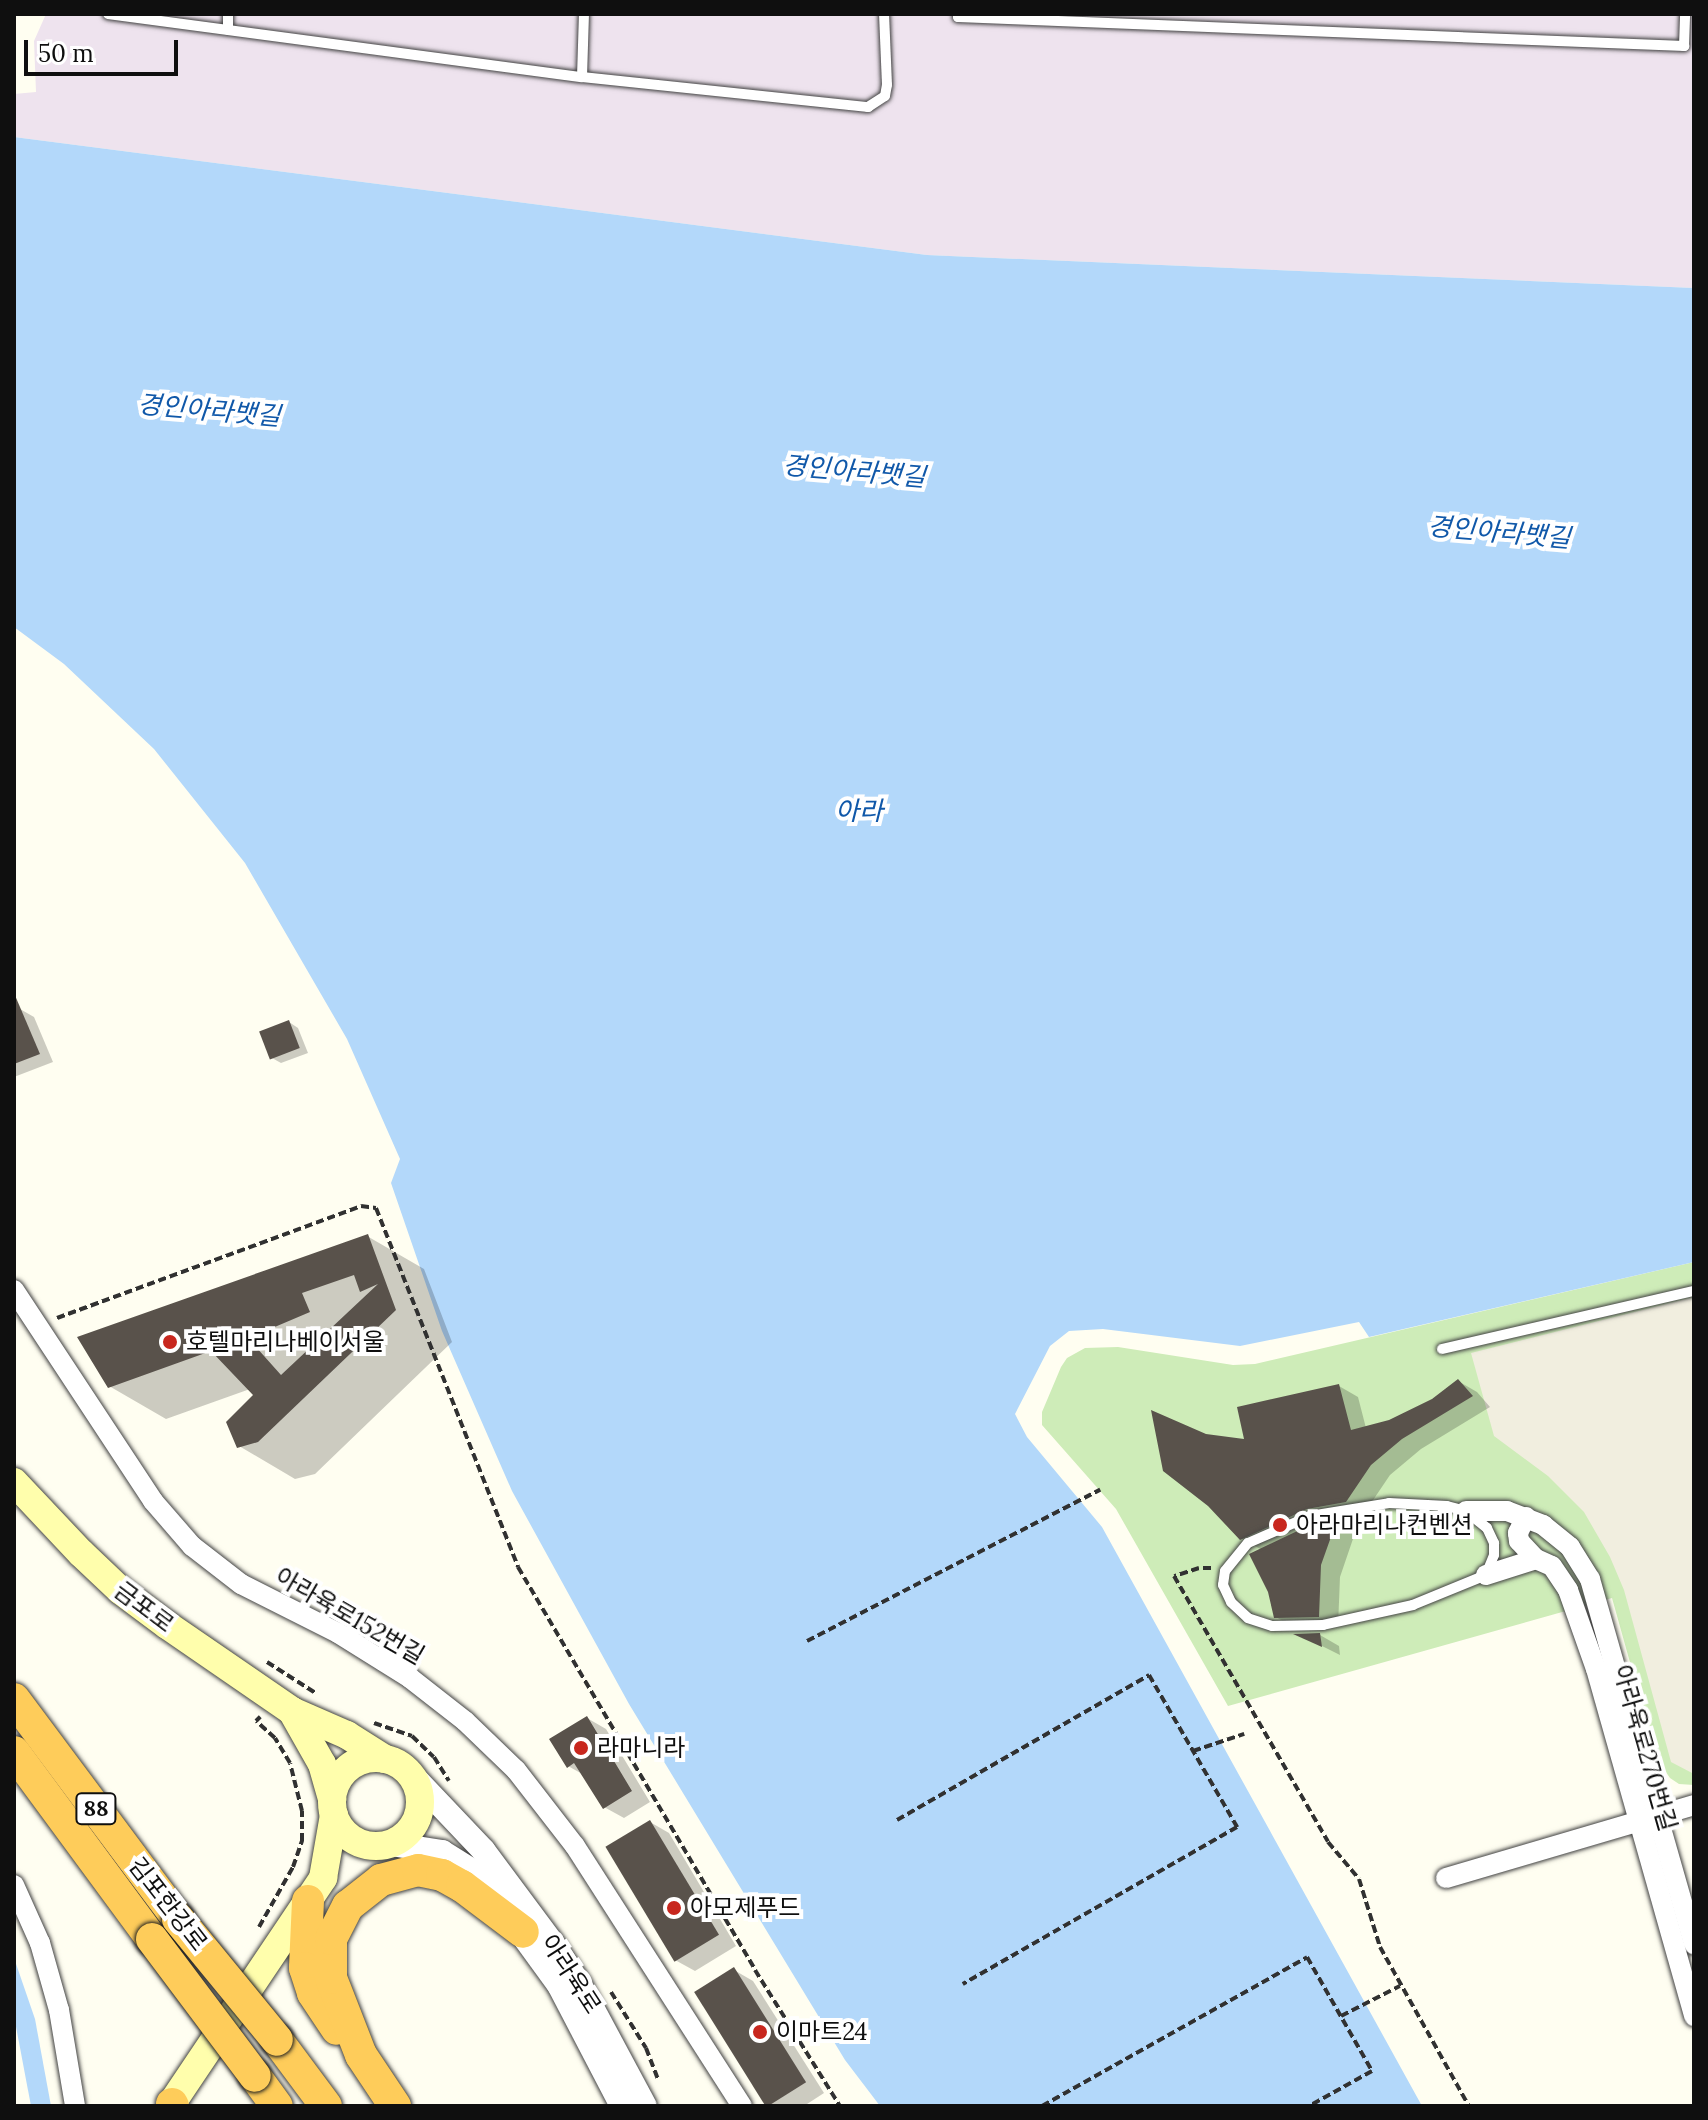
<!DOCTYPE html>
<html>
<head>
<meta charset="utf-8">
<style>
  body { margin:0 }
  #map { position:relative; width:1708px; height:2120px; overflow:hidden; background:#fffef1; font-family:Lora,"Noto Sans KR",serif }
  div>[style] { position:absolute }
  .industrial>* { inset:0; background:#eee3ee }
  .green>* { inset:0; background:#ceecb8 }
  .plaza>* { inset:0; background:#f1eedf }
  .water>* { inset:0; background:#b3d8fa }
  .shadow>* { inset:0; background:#0003 }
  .building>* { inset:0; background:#59524b; transform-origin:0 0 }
  .path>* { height:4px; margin-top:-2px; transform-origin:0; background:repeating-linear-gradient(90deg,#313131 0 8px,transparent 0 12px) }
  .roads { filter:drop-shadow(0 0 2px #424242) drop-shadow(0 0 2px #424242) }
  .service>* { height:10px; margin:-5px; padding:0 5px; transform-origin:5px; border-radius:5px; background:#fff }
  .minor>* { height:20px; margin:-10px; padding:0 10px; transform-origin:10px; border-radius:10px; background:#fff }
  .tertiary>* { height:24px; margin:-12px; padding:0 12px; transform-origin:12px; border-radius:12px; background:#fff }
  .secondary>* { height:28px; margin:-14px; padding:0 14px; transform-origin:14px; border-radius:14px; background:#fffeac }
  .secondary>.ring { margin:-14px; padding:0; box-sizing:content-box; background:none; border:28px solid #fffeac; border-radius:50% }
  .trunk>* { height:32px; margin:-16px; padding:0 16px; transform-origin:16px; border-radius:16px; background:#fecc5a }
  .bridges { filter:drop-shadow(0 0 2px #202020) drop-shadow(0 0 2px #202020) }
  .trunk-bridge>* { height:32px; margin:-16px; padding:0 16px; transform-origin:16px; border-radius:16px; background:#fecc5a }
  .dots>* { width:22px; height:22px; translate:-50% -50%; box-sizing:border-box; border:4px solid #fff; border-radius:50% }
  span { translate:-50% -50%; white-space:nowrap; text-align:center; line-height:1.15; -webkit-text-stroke:8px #fff; paint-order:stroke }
  .shield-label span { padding:2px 6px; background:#fff; border:2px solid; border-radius:6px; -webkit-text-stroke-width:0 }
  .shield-label { font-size:22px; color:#0f0f0f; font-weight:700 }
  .poi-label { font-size:24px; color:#0f0f0f }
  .left { translate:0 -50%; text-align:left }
  .street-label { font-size:24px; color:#0f0f0f }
  .water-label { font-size:26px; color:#1058a9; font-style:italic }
  .frame { position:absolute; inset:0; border:16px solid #0f0f0f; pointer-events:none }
  .scale { position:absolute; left:24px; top:40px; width:154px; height:36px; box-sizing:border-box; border:4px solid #0f0f0f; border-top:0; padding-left:10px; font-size:24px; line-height:28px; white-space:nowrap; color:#0f0f0f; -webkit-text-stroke:6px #fff; paint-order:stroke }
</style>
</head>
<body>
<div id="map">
  <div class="industrial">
    <i style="clip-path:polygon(46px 14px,1694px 14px,1694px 288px,927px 255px,14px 137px,14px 94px,36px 92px,34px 41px)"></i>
  </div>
  <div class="green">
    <i style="clip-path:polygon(1694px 1262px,1694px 1785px,1679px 1784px,1670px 1778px,1657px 1759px,1612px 1598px,1228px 1706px,1116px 1509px,1042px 1425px,1042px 1412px,1061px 1367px,1067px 1358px,1085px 1348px,1118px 1347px,1233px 1365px,1255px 1364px)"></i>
  </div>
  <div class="plaza">
    <i style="clip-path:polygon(1694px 1297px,1694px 1774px,1671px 1762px,1624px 1590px,1610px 1557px,1584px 1512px,1548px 1476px,1494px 1436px,1471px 1353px)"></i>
  </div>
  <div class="water">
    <i style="clip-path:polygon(14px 137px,927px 255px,1694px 288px,1694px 1262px,1369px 1337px,1359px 1322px,1240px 1346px,1103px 1329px,1069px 1331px,1050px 1346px,1015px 1414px,1027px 1437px,1102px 1527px,1422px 2106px,880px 2106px,845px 2060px,629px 1704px,512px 1491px,442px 1331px,391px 1183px,400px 1159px,347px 1039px,245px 863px,154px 749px,64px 664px,14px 627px)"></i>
    <i style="clip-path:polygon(14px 1958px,35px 2019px,51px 2106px,31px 2106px,14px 2016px)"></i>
  </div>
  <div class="shadow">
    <i style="clip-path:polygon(20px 1009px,34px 1017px,53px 1062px,14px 1077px,14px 1012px)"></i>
    <i style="clip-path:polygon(289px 1022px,298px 1028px,308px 1053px,281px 1063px,272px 1058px)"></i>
    <i style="clip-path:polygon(367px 1236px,424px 1269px,452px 1342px,315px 1474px,295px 1479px,239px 1446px,256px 1395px,250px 1389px,166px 1419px,109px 1386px)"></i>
    <i style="clip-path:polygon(1458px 1381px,1477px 1392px,1490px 1407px,1421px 1449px,1390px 1475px,1365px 1512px,1314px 1524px,1336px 1522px,1355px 1533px,1340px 1577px,1338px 1627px,1295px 1628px,1276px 1617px,1262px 1550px,1241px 1538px,1206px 1436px,1247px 1441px,1339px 1386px,1358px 1397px,1366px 1428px,1389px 1422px,1433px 1400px)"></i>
    <i style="clip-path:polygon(1300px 1635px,1320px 1635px,1339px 1646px,1340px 1655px)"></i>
    <i style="clip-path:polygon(587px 1718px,606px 1729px,650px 1802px,624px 1818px,604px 1807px,584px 1775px,568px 1766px)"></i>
    <i style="clip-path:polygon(650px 1822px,669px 1833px,736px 1946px,695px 1971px,675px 1960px)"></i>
    <i style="clip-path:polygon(734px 1970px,753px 1981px,824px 2093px,804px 2106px,767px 2106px,697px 1992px)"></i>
  </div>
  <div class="building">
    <i style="clip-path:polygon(14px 993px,40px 1054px,14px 1064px)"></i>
    <i style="left:289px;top:1020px;width:30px;height:32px;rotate:69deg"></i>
    <i style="clip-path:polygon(evenodd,368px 1234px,396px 1310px,258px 1442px,237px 1448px,226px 1422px,253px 1395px,211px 1351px,108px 1388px,77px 1337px,368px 1234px,354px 1275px,360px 1292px,378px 1284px,281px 1375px,256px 1347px,270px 1329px,310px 1312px,302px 1293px,354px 1275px)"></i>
    <i style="clip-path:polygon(1458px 1379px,1473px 1396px,1402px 1439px,1371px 1465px,1346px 1502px,1307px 1509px,1240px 1540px,1208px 1506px,1163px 1471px,1151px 1410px,1206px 1434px,1244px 1439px,1237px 1407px,1339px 1384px,1351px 1430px,1389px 1420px,1432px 1399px)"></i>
    <i style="clip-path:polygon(1337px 1520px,1321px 1565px,1319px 1617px,1274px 1618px,1268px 1592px,1249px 1554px,1312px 1524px)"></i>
    <i style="clip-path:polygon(1320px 1633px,1322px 1647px,1293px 1634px)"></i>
    <i style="clip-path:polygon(587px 1716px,632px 1791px,603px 1809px,574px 1763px,567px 1768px,549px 1739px)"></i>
    <i style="left:650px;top:1820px;width:134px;height:52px;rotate:59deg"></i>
    <i style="left:734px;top:1967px;width:136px;height:47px;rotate:58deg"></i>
  </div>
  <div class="path">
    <i style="left:57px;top:1318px;width:324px;rotate:-20.2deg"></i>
    <i style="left:361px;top:1206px;width:15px;rotate:8deg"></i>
    <i style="left:376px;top:1208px;width:386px;rotate:68.4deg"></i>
    <i style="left:518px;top:1567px;width:468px;rotate:59.5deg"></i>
    <i style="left:755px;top:1970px;width:160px;rotate:58deg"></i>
    <i style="left:1211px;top:1568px;width:12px;rotate:180deg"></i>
    <i style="left:1199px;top:1568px;width:26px;rotate:162deg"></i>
    <i style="left:1174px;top:1576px;width:307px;rotate:59.9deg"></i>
    <i style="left:1328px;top:1842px;width:48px;rotate:50deg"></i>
    <i style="left:1359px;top:1879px;width:71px;rotate:72.8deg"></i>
    <i style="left:1380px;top:1947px;width:182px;rotate:60.8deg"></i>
    <i style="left:807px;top:1641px;width:330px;rotate:-27.3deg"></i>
    <i style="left:267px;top:1662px;width:59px;rotate:32.6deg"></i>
    <i style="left:374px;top:1723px;width:40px;rotate:18.9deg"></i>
    <i style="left:412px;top:1736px;width:30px;rotate:44deg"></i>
    <i style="left:434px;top:1757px;width:28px;rotate:58deg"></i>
    <i style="left:1193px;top:1751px;width:54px;rotate:-18.4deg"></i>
    <i style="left:897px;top:1820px;width:291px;rotate:-29.9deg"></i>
    <i style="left:1149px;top:1675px;width:176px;rotate:59.9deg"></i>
    <i style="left:1237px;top:1827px;width:316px;rotate:150.2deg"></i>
    <i style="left:259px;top:1927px;width:69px;rotate:-60.5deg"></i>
    <i style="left:293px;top:1867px;width:28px;rotate:-71deg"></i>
    <i style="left:302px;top:1841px;width:30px;rotate:-90deg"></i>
    <i style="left:302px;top:1811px;width:49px;rotate:-104deg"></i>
    <i style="left:290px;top:1763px;width:29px;rotate:-121deg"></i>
    <i style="left:275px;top:1738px;width:25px;rotate:-138deg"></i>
    <i style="left:256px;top:1721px;width:6px;rotate:-45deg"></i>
    <i style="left:611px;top:1992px;width:66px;rotate:58deg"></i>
    <i style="left:646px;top:2048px;width:34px;rotate:69deg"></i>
    <i style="left:1341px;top:2016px;width:66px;rotate:-27deg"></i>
    <i style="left:1042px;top:2106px;width:304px;rotate:-29.3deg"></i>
    <i style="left:1307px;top:1957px;width:131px;rotate:60.3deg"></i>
    <i style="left:1372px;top:2071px;width:72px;rotate:150.9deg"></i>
  </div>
  <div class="roads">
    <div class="service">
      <i style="left:108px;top:14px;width:478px;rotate:7.6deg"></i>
      <i style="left:582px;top:77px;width:63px;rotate:-88.2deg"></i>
      <i style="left:958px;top:14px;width:3px;rotate:90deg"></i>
      <i style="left:958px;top:17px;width:727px;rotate:2.29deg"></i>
      <i style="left:1684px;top:46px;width:32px;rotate:-88deg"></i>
      <i style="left:228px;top:30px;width:16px;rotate:-90deg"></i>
      <i style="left:582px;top:77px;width:288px;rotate:6deg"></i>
      <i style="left:868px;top:107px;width:20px;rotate:-33deg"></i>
      <i style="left:885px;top:96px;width:11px;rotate:-80deg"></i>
      <i style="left:887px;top:85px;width:71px;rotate:-92.4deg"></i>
      <i style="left:1442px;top:1349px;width:259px;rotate:-13deg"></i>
      <i style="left:1389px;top:1503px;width:58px;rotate:3deg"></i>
      <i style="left:1447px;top:1506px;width:20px;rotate:15deg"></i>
      <i style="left:1466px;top:1511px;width:27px;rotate:39deg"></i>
      <i style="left:1487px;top:1528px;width:17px;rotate:65deg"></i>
      <i style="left:1494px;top:1543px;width:12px;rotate:90deg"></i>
      <i style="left:1494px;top:1555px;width:22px;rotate:112deg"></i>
      <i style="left:1486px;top:1575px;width:79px;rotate:157.7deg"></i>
      <i style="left:1413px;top:1605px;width:92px;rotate:167.5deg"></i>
      <i style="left:1323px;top:1625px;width:51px;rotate:178.9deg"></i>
      <i style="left:1272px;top:1626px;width:25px;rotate:-162deg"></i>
      <i style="left:1248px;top:1618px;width:23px;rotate:-137deg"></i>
      <i style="left:1231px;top:1602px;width:19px;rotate:-115deg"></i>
      <i style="left:1223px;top:1585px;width:14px;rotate:-82deg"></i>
      <i style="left:1225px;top:1571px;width:36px;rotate:-51deg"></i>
      <i style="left:1248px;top:1543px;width:68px;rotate:-23.5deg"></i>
      <i style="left:1310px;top:1516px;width:80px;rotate:-9.3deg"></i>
    </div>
    <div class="minor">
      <i style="left:14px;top:1290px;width:253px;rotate:56.6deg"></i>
      <i style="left:153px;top:1501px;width:60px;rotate:49.1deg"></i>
      <i style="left:192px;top:1546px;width:62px;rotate:37.8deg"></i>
      <i style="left:241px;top:1584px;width:109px;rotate:26.8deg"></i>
      <i style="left:338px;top:1633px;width:85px;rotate:32deg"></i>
      <i style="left:410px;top:1678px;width:70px;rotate:38deg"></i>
      <i style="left:465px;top:1721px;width:71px;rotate:43.9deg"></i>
      <i style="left:516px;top:1770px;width:96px;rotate:52.2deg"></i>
      <i style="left:575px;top:1846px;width:309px;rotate:57.3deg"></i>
      <i style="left:1466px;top:1511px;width:41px"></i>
      <i style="left:1507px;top:1511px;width:39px;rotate:21deg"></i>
      <i style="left:1543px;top:1525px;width:35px;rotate:39deg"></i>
      <i style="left:1570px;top:1547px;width:38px;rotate:58deg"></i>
      <i style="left:1590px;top:1579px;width:380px;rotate:74.1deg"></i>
      <i style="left:1526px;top:1517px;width:18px;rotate:117deg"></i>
      <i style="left:1518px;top:1533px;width:8px;rotate:83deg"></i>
      <i style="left:1519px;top:1541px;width:25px;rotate:47deg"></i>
      <i style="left:1486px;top:1575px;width:52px;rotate:-17.7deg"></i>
      <i style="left:1536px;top:1559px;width:17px;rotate:24deg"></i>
      <i style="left:1552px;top:1566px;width:29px;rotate:56deg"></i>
      <i style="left:1568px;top:1590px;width:84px;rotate:70.5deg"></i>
      <i style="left:1596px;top:1669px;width:361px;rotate:74.2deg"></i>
      <i style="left:1446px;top:1878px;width:259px;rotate:-16.4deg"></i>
      <i style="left:14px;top:1885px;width:64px;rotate:65.9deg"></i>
      <i style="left:40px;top:1943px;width:70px;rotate:74.2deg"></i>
      <i style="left:59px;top:2010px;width:97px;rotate:80.5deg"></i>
    </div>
    <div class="tertiary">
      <i style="left:411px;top:1774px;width:105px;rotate:46.5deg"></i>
      <i style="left:483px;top:1850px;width:117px;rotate:53.3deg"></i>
      <i style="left:553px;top:1944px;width:49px;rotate:56.6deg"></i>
      <i style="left:580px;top:1985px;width:137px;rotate:61.8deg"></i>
      <i style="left:391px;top:1844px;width:52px;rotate:8.9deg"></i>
      <i style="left:442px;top:1852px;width:39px;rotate:32deg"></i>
      <i style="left:475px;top:1873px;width:21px;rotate:49deg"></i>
      <i style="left:489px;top:1889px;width:119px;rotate:53.9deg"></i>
      <i style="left:559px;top:1985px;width:136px;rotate:62.5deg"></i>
    </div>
    <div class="secondary">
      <i style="left:14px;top:1482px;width:98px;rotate:46.7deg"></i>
      <i style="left:81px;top:1553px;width:54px;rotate:43.5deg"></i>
      <i style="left:120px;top:1590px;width:59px;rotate:36.7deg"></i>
      <i style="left:167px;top:1625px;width:152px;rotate:34.5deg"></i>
      <i style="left:292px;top:1711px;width:60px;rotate:23.6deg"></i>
      <i style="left:347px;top:1735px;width:45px;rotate:32.3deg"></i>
      <i style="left:292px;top:1711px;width:61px;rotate:60.5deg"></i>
      <i style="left:322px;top:1764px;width:37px;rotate:74deg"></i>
      <i class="ring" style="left:332px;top:1758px;width:60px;height:60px"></i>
      <i style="left:170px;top:2106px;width:275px;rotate:-56.1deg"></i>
      <i style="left:323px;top:1878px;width:64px;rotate:-80.1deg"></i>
    </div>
    <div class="trunk">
      <i style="left:14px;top:1699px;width:274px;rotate:53.3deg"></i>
      <i style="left:14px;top:1752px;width:232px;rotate:53.6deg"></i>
      <i style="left:308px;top:1901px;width:67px;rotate:92.6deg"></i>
      <i style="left:305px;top:1968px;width:26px;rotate:72deg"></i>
      <i style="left:313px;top:1993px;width:43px;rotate:56.3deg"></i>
      <i style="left:277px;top:2040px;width:82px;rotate:53.4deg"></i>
      <i style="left:255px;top:2076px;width:37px;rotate:54deg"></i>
      <i style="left:172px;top:2104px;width:2px;rotate:63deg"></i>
      <i style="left:395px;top:2106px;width:61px;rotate:-123.7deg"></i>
      <i style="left:361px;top:2055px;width:83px;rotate:-111.3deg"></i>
      <i style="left:331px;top:1978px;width:39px;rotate:-90deg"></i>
      <i style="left:331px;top:1939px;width:37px;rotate:-63deg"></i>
      <i style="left:348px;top:1906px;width:42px;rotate:-38.2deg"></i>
      <i style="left:381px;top:1880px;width:38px;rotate:-15deg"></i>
      <i style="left:418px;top:1870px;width:25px;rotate:12deg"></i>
      <i style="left:442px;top:1875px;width:23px;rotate:29deg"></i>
      <i style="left:462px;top:1886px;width:76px;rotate:37deg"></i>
    </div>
  </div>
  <div class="bridges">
    <div class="trunk-bridge">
      <i style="left:178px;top:1919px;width:156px;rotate:50.7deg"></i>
      <i style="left:152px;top:1939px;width:171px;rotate:53.1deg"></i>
    </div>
  </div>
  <div class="dots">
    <i style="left:170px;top:1342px;background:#c8271e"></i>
    <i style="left:1280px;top:1525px;background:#c8271e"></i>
    <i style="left:581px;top:1748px;background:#c8271e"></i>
    <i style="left:674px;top:1908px;background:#c8271e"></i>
    <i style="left:760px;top:2032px;background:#c8271e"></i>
  </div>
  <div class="shield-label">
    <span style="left:96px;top:1809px">88</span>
  </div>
  <div class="poi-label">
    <span class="left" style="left:186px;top:1342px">호텔마리나베이서울</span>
    <span class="left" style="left:1296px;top:1525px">아라마리나컨벤션</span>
    <span class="left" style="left:597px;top:1748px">라마니라</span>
    <span class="left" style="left:690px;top:1908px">아모제푸드</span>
    <span class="left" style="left:776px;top:2032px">이마트24</span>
  </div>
  <div class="street-label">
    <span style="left:144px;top:1607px;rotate:37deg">금포로</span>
    <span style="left:350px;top:1616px;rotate:30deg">아라육로152번길</span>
    <span style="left:1645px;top:1748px;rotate:74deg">아라육로270번길</span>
    <span style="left:168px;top:1904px;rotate:52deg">김포한강로</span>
    <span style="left:571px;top:1974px;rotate:57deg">아라육로</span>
  </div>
  <div class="water-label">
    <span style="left:209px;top:410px;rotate:5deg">경인아라뱃길</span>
    <span style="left:854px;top:471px;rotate:5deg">경인아라뱃길</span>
    <span style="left:1499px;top:532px;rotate:5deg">경인아라뱃길</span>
    <span style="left:859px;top:811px">아라</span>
  </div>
  <div class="frame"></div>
  <div class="scale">50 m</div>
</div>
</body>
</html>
